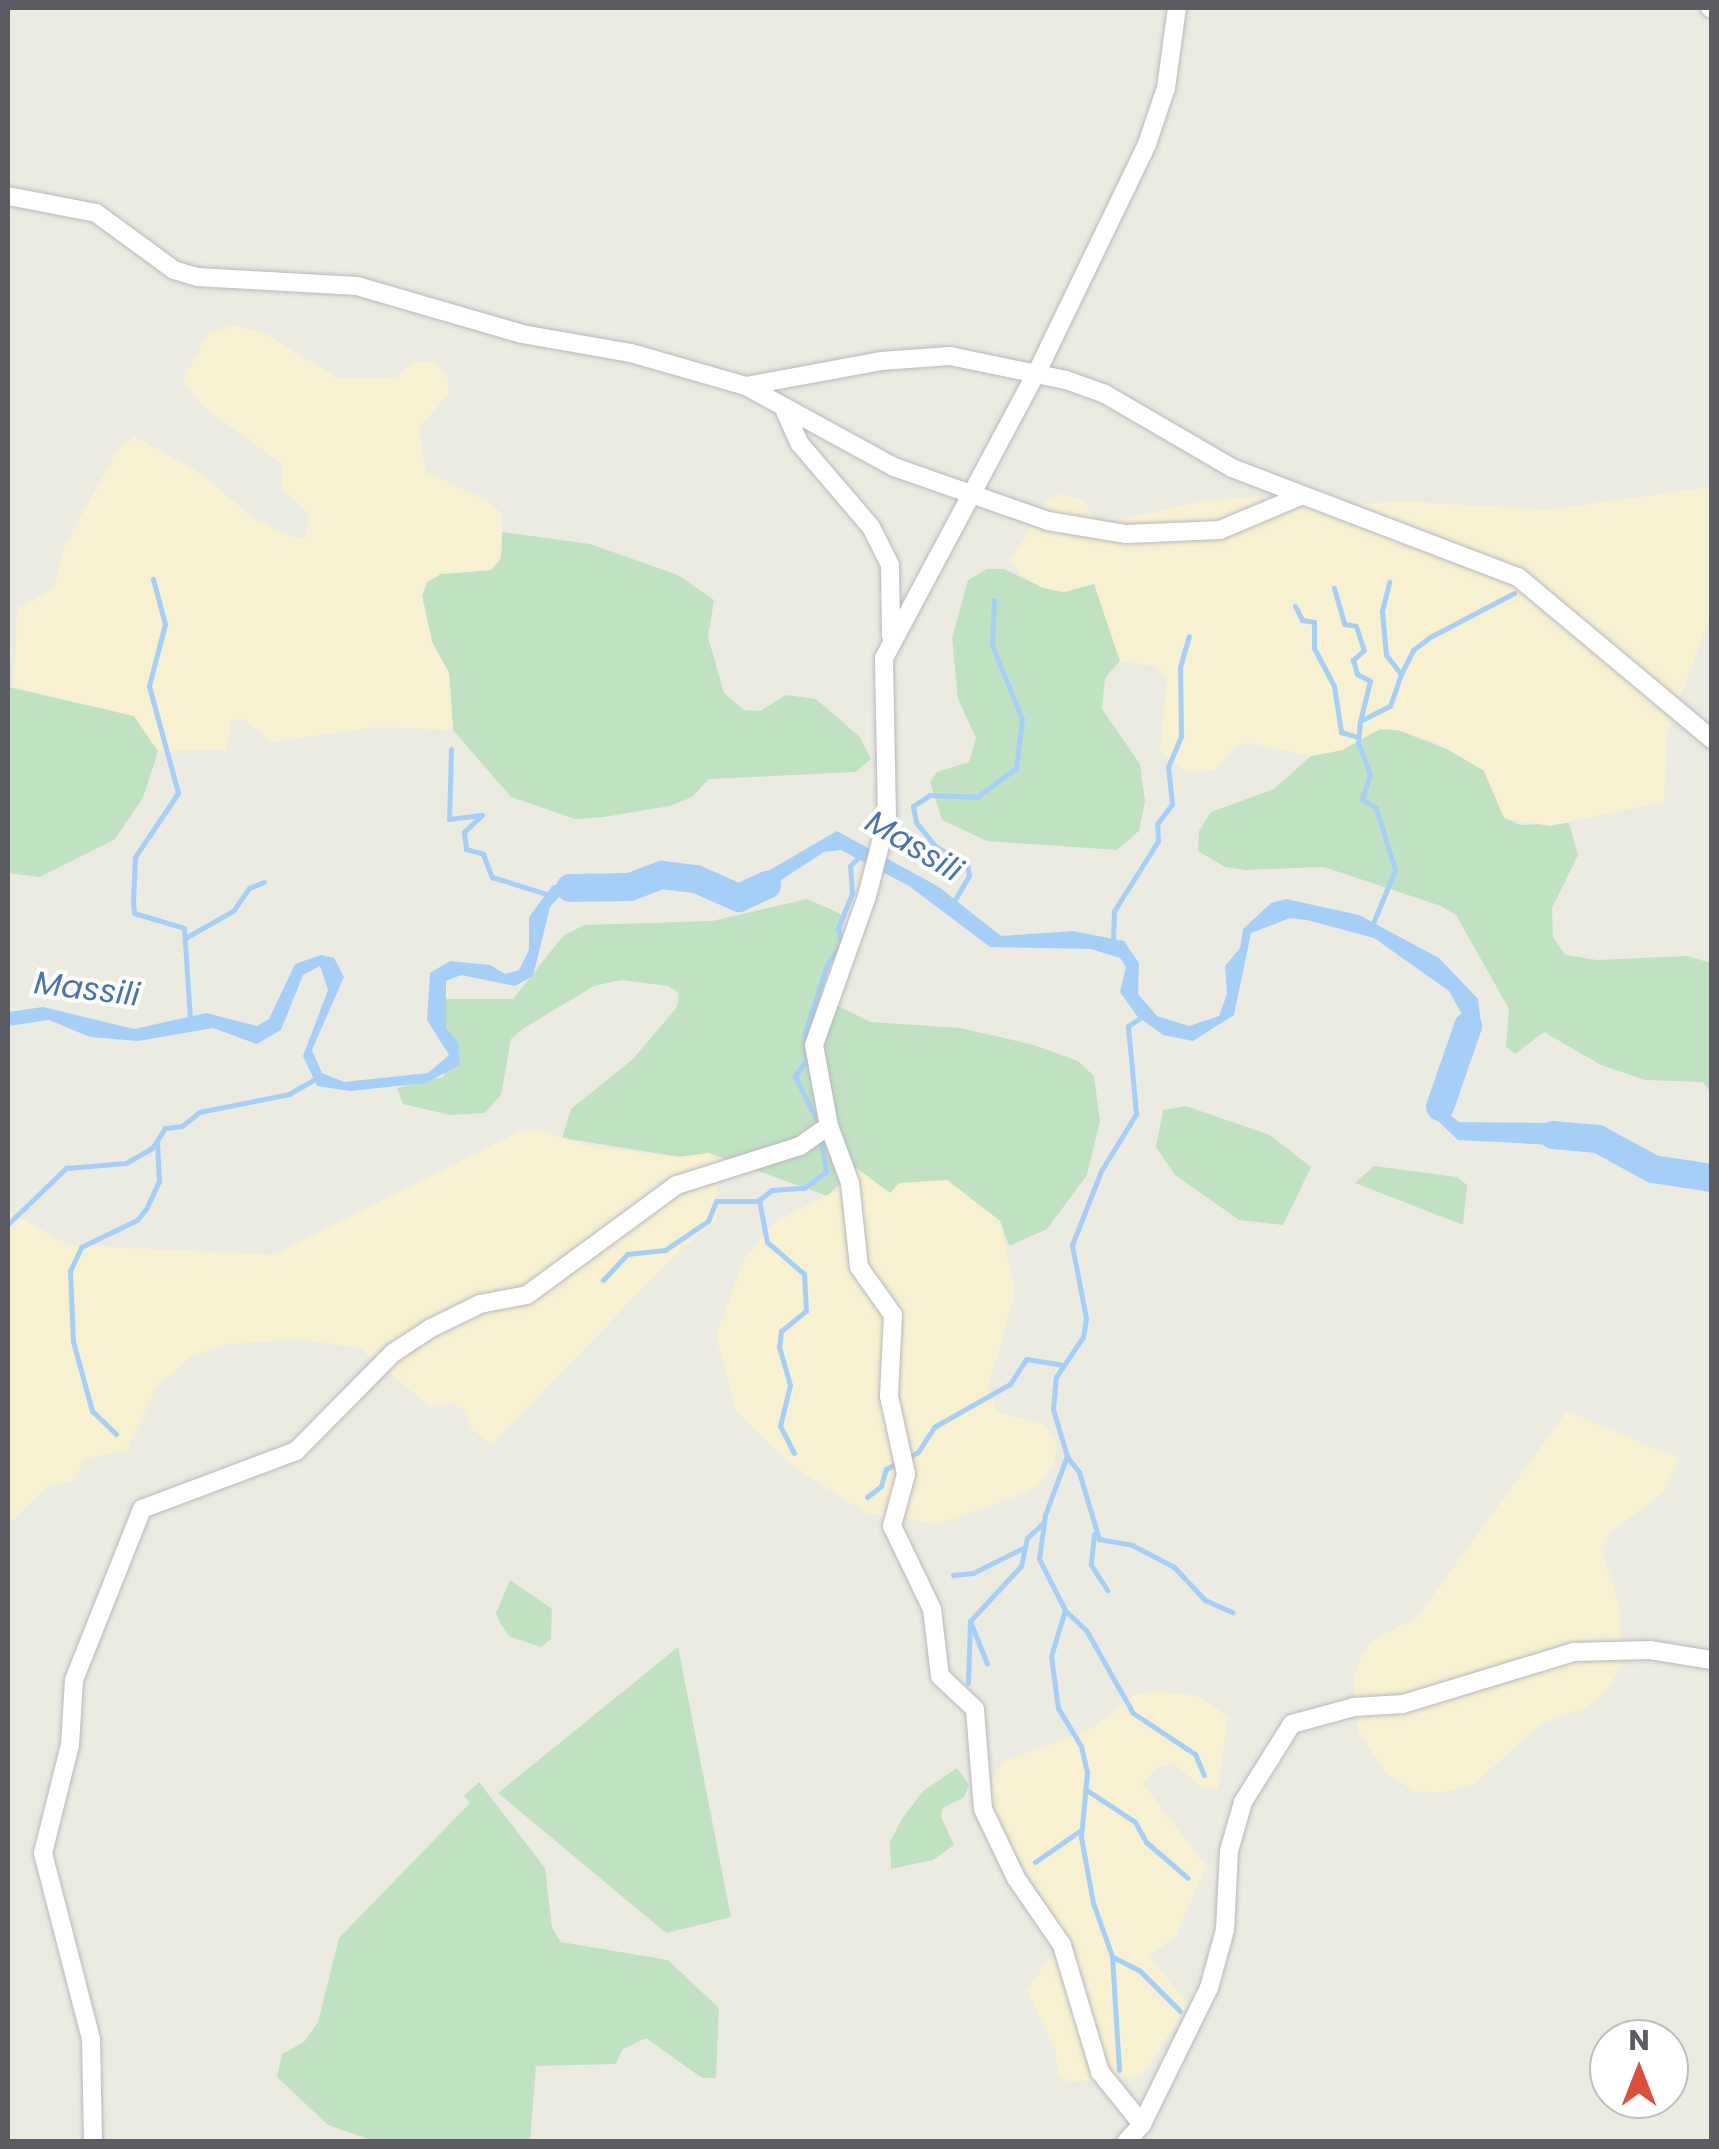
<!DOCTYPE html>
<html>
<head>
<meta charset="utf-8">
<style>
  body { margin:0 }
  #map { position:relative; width:1719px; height:2149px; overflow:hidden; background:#ecebe2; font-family:Poppins,sans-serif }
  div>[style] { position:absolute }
  .green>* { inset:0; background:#c0e2c2 }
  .sand>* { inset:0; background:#f7f1d2 }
  .water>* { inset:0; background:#a6cff8 }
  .stream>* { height:5px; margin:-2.5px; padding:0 2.5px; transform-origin:2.5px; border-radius:2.5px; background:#a6cff8 }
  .river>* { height:28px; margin:-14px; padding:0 14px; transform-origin:14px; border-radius:14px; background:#a6cff8 }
  .roads { filter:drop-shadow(0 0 2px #b8b9be) drop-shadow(0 0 2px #b8b9be) }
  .minor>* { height:18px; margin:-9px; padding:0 9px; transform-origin:9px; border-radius:9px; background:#fff }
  span { translate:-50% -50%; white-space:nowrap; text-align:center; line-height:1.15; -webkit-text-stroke:8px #fff; paint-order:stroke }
  .water-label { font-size:32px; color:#4875b1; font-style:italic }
  .frame { position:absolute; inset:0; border:10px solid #5b5d62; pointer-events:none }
  .north { position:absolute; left:1589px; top:2019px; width:100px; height:100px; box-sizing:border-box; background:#fff; border:2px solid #bdbec0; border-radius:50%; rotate:0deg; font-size:28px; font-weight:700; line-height:40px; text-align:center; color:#5b5d62 }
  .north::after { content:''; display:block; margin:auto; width:35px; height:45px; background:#dc4f39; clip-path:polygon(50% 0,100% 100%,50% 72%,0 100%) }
</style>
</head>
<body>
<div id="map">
  <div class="green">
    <i style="clip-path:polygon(502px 532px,590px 544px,678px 575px,714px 600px,708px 637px,724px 693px,744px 710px,760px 711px,786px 695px,816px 699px,860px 737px,871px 759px,856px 772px,709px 779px,692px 797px,670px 806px,604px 817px,575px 819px,511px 797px,453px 730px,449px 673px,432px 642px,422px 596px,427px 582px,441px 574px,491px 570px,501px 558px)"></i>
    <i style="clip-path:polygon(987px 569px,1004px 569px,1043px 588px,1095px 584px,1120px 661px,1105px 678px,1102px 709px,1140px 764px,1145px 801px,1139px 831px,1117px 850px,987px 841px,942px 820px,930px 782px,937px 772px,969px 762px,976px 738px,958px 699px,952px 638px,968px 580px)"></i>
    <i style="clip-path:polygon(8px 687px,134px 716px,158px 751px,143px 798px,114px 840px,40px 877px,8px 873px)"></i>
    <i style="clip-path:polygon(1380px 729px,1398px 730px,1464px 756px,1484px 771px,1505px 818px,1520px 825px,1569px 823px,1578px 855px,1552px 908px,1553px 937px,1565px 955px,1597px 960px,1687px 956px,1711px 963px,1711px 1093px,1703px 1082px,1645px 1080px,1601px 1065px,1544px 1032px,1515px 1054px,1506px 1047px,1509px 1009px,1456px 915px,1441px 906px,1324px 867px,1246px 870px,1225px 867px,1198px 851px,1199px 831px,1211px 812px,1274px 789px,1311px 756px,1342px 750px)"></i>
    <i style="clip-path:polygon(807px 899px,841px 914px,842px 943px,827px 965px,821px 998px,871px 1022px,960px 1028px,1034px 1045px,1078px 1061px,1094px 1076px,1100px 1121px,1087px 1175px,1047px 1229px,1009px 1246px,1000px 1221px,947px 1180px,890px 1193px,856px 1168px,827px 1196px,709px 1153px,680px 1157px,562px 1138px,571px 1109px,633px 1059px,677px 1007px,679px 993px,668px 986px,621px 980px,594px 986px,524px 1028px,511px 1039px,501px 1095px,485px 1113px,450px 1115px,403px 1104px,397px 1088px,443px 1077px,458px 1042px,446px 1028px,443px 999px,513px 999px,563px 936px,584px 925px,712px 921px)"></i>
    <i style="clip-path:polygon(1186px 1106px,1270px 1135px,1311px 1167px,1283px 1225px,1239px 1220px,1175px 1175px,1156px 1147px,1163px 1110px)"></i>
    <i style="clip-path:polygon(1374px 1166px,1457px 1177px,1467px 1185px,1463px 1225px,1355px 1183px)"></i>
    <i style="clip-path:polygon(510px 1580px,552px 1609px,551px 1639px,541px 1647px,510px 1637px,500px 1623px,496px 1613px)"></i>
    <i style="clip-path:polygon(678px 1647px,731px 1917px,666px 1933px,498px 1793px)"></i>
    <i style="clip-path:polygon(957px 1768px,969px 1785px,964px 1797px,943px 1808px,941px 1817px,954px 1845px,933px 1860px,891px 1869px,890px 1842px,902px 1819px,923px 1791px)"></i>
    <i style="clip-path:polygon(479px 1782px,545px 1868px,552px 1928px,561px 1942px,668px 1960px,719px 2008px,716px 2078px,702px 2078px,646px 2038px,622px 2050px,616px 2064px,536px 2066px,530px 2141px,377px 2142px,328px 2125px,277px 2077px,282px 2054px,304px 2042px,318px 2022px,339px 1938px,470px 1803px,464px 1796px)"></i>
  </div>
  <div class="sand">
    <i style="clip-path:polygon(234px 325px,264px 333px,340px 379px,395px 378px,413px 362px,435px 362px,448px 378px,448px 395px,419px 427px,426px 472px,487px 500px,501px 513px,502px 532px,501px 558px,491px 570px,441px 574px,427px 582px,422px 596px,432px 642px,449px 673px,453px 730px,375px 727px,272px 742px,241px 718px,231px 722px,226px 750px,158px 751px,134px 716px,14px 687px,17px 609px,53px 589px,64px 548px,117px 450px,134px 436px,200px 473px,255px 519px,297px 539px,306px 536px,309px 514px,281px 488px,283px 465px,201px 405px,183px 379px,209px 333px)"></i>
    <i style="clip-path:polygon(1711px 487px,1711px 614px,1667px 733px,1664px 802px,1550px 826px,1504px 818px,1484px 771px,1437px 743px,1398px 730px,1380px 729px,1342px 750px,1311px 756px,1249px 743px,1235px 747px,1216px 769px,1189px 773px,1160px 751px,1167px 680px,1157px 667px,1120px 661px,1094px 584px,1064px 592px,1043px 588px,1021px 575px,1011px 560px,1047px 500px,1062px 494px,1084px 501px,1093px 516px,1109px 522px,1209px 500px,1303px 495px,1358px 505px,1398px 501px,1547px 510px)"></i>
    <i style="clip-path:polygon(521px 1131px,543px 1131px,591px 1147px,680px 1157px,709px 1153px,718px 1159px,717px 1219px,672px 1258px,491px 1445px,471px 1428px,464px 1410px,452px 1403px,431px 1408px,362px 1349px,299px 1339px,228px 1344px,192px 1356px,158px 1385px,126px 1450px,84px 1459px,73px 1481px,48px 1486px,8px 1524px,8px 1211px,69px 1245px,274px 1255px)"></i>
    <i style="clip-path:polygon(856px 1168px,890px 1193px,899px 1183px,947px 1180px,1000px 1221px,1015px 1294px,988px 1388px,998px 1412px,1044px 1425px,1057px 1442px,1055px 1462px,1041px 1482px,1022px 1494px,939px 1524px,867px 1513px,795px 1468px,736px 1411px,716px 1336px,744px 1259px,776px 1221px,841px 1188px)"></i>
    <i style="clip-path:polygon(1567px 1411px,1679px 1459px,1664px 1492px,1612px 1531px,1602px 1550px,1620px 1609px,1622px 1664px,1607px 1690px,1587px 1707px,1541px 1724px,1475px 1783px,1441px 1793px,1414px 1791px,1385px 1772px,1358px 1731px,1353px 1682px,1360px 1659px,1369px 1643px,1418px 1616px)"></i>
    <i style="clip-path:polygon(1150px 1691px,1198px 1696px,1228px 1716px,1218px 1789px,1203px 1788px,1174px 1764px,1156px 1768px,1143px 1784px,1206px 1866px,1175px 1938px,1149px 1955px,1188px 2005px,1142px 2076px,1070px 2082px,1060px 2078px,1055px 2050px,1027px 1990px,1051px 1956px,1070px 1947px,1001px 1826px,988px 1796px,991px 1780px,1005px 1761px,1091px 1729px,1133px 1696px)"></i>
  </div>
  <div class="water">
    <i style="clip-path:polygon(837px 831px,939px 887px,1001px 936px,1073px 931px,1124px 941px,1139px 963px,1138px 994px,1157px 1016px,1189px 1026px,1219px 1016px,1227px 994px,1225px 966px,1240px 948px,1243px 929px,1271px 903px,1286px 899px,1359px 915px,1439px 958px,1478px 999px,1481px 1024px,1462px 1060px,1451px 1059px,1452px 1038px,1464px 1018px,1449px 991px,1374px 938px,1307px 920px,1290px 918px,1251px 933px,1234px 1015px,1193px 1041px,1163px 1035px,1137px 1016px,1120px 992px,1126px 967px,1120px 958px,1091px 949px,990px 947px,909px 886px,841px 850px,824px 852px,743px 905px,734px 900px,735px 890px)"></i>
    <i style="clip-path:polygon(574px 879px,611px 880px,600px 891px,559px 897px,550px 907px,533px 976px,515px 986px,461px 975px,446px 981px,446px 1028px,458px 1042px,460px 1065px,426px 1083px,350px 1091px,317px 1086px,303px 1056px,328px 990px,320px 966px,303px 975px,281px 1030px,257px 1044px,213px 1028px,138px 1041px,90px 1037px,49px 1020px,8px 1026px,8px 1012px,43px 1007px,134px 1029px,206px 1013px,257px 1026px,269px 1019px,295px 964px,321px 955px,334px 958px,344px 977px,312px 1050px,322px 1073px,344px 1082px,428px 1073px,449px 1055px,427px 1020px,430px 973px,450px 961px,490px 965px,505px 974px,519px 970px,529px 950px,529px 917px,552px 886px)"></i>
    <i style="clip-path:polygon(1450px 1070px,1446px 1112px,1459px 1122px,1556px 1123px,1588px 1134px,1591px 1147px,1458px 1140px,1437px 1120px,1433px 1103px,1437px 1082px)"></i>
    <i style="clip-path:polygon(1624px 1148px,1649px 1164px,1711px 1169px,1711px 1183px,1650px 1179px,1628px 1162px)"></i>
  </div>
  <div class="stream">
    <i style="left:153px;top:579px;width:47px;rotate:75.1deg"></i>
    <i style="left:165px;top:624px;width:64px;rotate:104.5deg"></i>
    <i style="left:149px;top:686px;width:111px;rotate:74.8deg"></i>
    <i style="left:178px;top:793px;width:77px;rotate:123.9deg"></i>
    <i style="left:135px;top:857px;width:44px;rotate:92.6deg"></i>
    <i style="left:133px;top:901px;width:12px;rotate:85deg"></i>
    <i style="left:134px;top:913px;width:52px;rotate:16.7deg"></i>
    <i style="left:184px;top:928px;width:91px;rotate:86.2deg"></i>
    <i style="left:1334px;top:588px;width:37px;rotate:74deg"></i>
    <i style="left:1344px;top:624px;width:12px;rotate:9deg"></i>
    <i style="left:1356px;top:626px;width:25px;rotate:72deg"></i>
    <i style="left:1364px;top:650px;width:15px;rotate:138deg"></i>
    <i style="left:1353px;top:660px;width:15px;rotate:74deg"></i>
    <i style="left:1357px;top:674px;width:15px;rotate:28deg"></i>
    <i style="left:1370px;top:681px;width:41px;rotate:104deg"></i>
    <i style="left:1295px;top:606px;width:16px;rotate:63deg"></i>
    <i style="left:1302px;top:620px;width:12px;rotate:9deg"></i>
    <i style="left:1314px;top:622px;width:26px;rotate:90deg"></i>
    <i style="left:1314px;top:648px;width:43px;rotate:62.2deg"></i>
    <i style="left:1334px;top:686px;width:47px;rotate:81.3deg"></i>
    <i style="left:1341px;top:732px;width:17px;rotate:17deg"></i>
    <i style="left:1401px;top:674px;width:27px;rotate:-63deg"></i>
    <i style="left:1413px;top:650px;width:21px;rotate:-37deg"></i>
    <i style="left:1430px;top:637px;width:95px;rotate:-27.6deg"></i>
    <i style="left:451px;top:749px;width:70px;rotate:91.6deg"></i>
    <i style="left:449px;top:819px;width:33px;rotate:-7deg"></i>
    <i style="left:482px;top:815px;width:25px;rotate:137deg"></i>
    <i style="left:464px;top:832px;width:17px;rotate:83deg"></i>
    <i style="left:466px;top:849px;width:18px;rotate:16deg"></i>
    <i style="left:483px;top:854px;width:25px;rotate:69deg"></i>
    <i style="left:492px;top:877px;width:61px;rotate:17.2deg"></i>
    <i style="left:952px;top:905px;width:34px;rotate:-60deg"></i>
    <i style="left:969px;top:876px;width:12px;rotate:-99deg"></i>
    <i style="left:967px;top:864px;width:35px;rotate:-151deg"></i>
    <i style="left:936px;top:847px;width:32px;rotate:-129deg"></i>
    <i style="left:916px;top:822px;width:16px;rotate:-101deg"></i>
    <i style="left:913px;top:806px;width:20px;rotate:-33deg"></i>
    <i style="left:930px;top:795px;width:47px;rotate:2.4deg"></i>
    <i style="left:977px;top:797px;width:49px;rotate:-36.6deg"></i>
    <i style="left:1016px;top:768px;width:49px;rotate:-83deg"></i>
    <i style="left:1022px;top:719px;width:80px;rotate:-112.1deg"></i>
    <i style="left:992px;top:645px;width:45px;rotate:-87.5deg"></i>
    <i style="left:1371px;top:928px;width:63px;rotate:-67.5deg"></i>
    <i style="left:1395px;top:870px;width:65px;rotate:-107deg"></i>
    <i style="left:1376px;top:808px;width:17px;rotate:-147deg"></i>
    <i style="left:1362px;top:799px;width:26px;rotate:-72deg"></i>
    <i style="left:1370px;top:774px;width:33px;rotate:-111deg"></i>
    <i style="left:1358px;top:743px;width:22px;rotate:-85deg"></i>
    <i style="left:1360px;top:721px;width:34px;rotate:-27deg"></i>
    <i style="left:1390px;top:706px;width:34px;rotate:-71deg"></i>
    <i style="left:1401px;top:674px;width:24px;rotate:-128deg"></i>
    <i style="left:1386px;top:655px;width:44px;rotate:-95.2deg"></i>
    <i style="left:1382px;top:611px;width:30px;rotate:-76deg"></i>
    <i style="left:187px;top:937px;width:53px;rotate:-29.5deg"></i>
    <i style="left:233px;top:911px;width:28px;rotate:-55deg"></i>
    <i style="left:249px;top:888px;width:16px;rotate:-22deg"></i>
    <i style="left:1113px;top:940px;width:29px;rotate:-88deg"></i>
    <i style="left:1114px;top:911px;width:83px;rotate:-57.8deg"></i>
    <i style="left:1158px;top:841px;width:17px;rotate:-93deg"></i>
    <i style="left:1157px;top:824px;width:25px;rotate:-53deg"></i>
    <i style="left:1172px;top:804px;width:37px;rotate:-96deg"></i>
    <i style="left:1168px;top:767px;width:34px;rotate:-67deg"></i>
    <i style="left:1181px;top:736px;width:69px;rotate:-90.8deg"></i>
    <i style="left:1180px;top:667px;width:32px;rotate:-74deg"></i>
    <i style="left:820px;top:1127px;width:57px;rotate:-116.1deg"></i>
    <i style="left:795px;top:1076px;width:19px;rotate:-55deg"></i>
    <i style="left:806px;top:1060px;width:27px;rotate:-92deg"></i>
    <i style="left:805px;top:1033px;width:71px;rotate:-72.1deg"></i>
    <i style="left:827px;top:965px;width:27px;rotate:-56deg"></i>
    <i style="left:842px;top:943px;width:16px;rotate:-105deg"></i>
    <i style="left:838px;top:928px;width:38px;rotate:-68deg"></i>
    <i style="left:852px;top:893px;width:27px;rotate:-94deg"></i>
    <i style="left:850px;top:866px;width:13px;rotate:-45deg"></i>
    <i style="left:8px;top:1224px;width:81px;rotate:-44deg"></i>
    <i style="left:66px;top:1168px;width:60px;rotate:-4.8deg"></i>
    <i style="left:126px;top:1163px;width:30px;rotate:-30deg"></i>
    <i style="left:152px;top:1148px;width:24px;rotate:-57deg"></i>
    <i style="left:165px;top:1128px;width:17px;rotate:-7deg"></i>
    <i style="left:182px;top:1126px;width:22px;rotate:-39deg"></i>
    <i style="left:199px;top:1112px;width:92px;rotate:-11.3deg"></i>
    <i style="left:289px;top:1094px;width:32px;rotate:-30deg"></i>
    <i style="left:603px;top:1280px;width:35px;rotate:-47deg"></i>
    <i style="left:627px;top:1254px;width:38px;rotate:-6deg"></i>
    <i style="left:665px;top:1250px;width:52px;rotate:-34deg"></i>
    <i style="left:708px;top:1221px;width:22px;rotate:-68deg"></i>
    <i style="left:716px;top:1201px;width:42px"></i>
    <i style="left:116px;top:1434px;width:33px;rotate:-136deg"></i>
    <i style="left:92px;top:1411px;width:73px;rotate:-105.2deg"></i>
    <i style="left:73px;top:1341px;width:70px;rotate:-92.5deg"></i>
    <i style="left:70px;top:1271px;width:26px;rotate:-65deg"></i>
    <i style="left:81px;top:1247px;width:62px;rotate:-25.7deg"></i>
    <i style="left:137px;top:1220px;width:14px;rotate:-51deg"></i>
    <i style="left:146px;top:1209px;width:31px;rotate:-65deg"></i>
    <i style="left:159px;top:1181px;width:39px;rotate:-93deg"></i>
    <i style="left:794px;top:1453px;width:30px;rotate:-117deg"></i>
    <i style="left:780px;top:1426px;width:42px;rotate:-76.3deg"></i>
    <i style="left:790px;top:1385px;width:40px;rotate:-106deg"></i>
    <i style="left:779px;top:1347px;width:16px;rotate:-83deg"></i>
    <i style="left:781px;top:1331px;width:32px;rotate:-39deg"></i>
    <i style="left:806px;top:1311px;width:37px;rotate:-93deg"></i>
    <i style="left:804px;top:1274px;width:49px;rotate:-139.1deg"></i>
    <i style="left:767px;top:1242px;width:43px;rotate:-100.8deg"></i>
    <i style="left:759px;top:1200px;width:16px;rotate:-38deg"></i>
    <i style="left:772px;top:1190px;width:32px;rotate:-4deg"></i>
    <i style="left:804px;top:1188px;width:27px;rotate:-36deg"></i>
    <i style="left:826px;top:1172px;width:35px;rotate:-100deg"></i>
    <i style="left:1068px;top:1458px;width:18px;rotate:52deg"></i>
    <i style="left:1079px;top:1472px;width:70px;rotate:73.4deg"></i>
    <i style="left:1099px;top:1539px;width:34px;rotate:10deg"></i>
    <i style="left:1132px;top:1545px;width:47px;rotate:27.6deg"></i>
    <i style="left:1174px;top:1567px;width:45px;rotate:46.8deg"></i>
    <i style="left:1205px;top:1600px;width:30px;rotate:24deg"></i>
    <i style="left:867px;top:1497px;width:18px;rotate:-38deg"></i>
    <i style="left:881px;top:1486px;width:18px;rotate:-74deg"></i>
    <i style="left:886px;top:1469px;width:36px;rotate:-28deg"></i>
    <i style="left:918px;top:1452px;width:30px;rotate:-57deg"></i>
    <i style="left:934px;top:1427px;width:87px;rotate:-29.5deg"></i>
    <i style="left:1010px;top:1384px;width:30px;rotate:-57deg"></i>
    <i style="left:1026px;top:1359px;width:38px;rotate:9deg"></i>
    <i style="left:1094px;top:1534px;width:31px;rotate:96deg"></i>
    <i style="left:1091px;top:1565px;width:30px;rotate:57deg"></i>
    <i style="left:953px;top:1575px;width:20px;rotate:-6deg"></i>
    <i style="left:973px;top:1573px;width:56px;rotate:-26.6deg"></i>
    <i style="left:1066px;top:1611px;width:28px;rotate:44deg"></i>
    <i style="left:1086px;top:1630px;width:95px;rotate:60.5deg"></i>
    <i style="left:1133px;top:1713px;width:74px;rotate:33.5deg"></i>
    <i style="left:1195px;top:1754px;width:23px;rotate:67deg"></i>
    <i style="left:970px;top:1621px;width:46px;rotate:68.4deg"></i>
    <i style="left:968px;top:1683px;width:62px;rotate:-88.2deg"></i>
    <i style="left:970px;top:1621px;width:75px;rotate:-47.2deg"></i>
    <i style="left:1021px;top:1566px;width:29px;rotate:-78deg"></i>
    <i style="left:1027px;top:1538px;width:21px;rotate:-43deg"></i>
    <i style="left:1085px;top:1789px;width:60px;rotate:33.4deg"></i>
    <i style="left:1135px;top:1822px;width:23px;rotate:61deg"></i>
    <i style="left:1146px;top:1842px;width:55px;rotate:40.6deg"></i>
    <i style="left:1035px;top:1862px;width:56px;rotate:-34.8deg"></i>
    <i style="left:1113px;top:1957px;width:29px;rotate:27deg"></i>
    <i style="left:1139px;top:1970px;width:58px;rotate:45deg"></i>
    <i style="left:1119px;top:2070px;width:114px;rotate:-93.5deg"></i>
    <i style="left:1112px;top:1956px;width:56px;rotate:-109.7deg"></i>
    <i style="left:1093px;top:1903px;width:67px;rotate:-100.3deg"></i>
    <i style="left:1081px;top:1837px;width:65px;rotate:-84.7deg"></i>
    <i style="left:1087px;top:1772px;width:27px;rotate:-103deg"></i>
    <i style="left:1081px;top:1746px;width:44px;rotate:-121.2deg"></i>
    <i style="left:1058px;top:1708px;width:52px;rotate:-97.7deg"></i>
    <i style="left:1051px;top:1656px;width:48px;rotate:-73.1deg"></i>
    <i style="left:1065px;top:1610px;width:57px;rotate:-117deg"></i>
    <i style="left:1039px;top:1559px;width:44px;rotate:-82.2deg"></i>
    <i style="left:1045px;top:1515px;width:63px;rotate:-69.6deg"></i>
    <i style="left:1067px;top:1456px;width:49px;rotate:-106.6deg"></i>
    <i style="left:1053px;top:1409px;width:32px;rotate:-85deg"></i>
    <i style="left:1056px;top:1377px;width:48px;rotate:-56deg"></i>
    <i style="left:1083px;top:1337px;width:19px;rotate:-81deg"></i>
    <i style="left:1086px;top:1318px;width:74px;rotate:-100.9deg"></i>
    <i style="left:1072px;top:1245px;width:79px;rotate:-68.6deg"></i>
    <i style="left:1101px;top:1171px;width:67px;rotate:-58.4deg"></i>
    <i style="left:1136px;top:1114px;width:88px;rotate:-95.2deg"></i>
    <i style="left:1128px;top:1026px;width:20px;rotate:-33deg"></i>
  </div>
  <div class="river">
    <i style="left:570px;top:888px;width:60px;rotate:-1deg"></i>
    <i style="left:630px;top:887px;width:34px;rotate:-21deg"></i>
    <i style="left:662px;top:875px;width:34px;rotate:7deg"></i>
    <i style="left:696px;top:879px;width:47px;rotate:23.8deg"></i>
    <i style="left:739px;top:898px;width:31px;rotate:-25deg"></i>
    <i style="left:1440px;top:1107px;width:86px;rotate:-70.9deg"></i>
    <i style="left:1553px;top:1135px;width:45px;rotate:5.1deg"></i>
    <i style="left:1598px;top:1139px;width:63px;rotate:28.6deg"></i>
    <i style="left:1653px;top:1169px;width:60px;rotate:8.7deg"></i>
  </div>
  <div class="roads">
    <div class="minor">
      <i style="left:1710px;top:8px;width:2px;rotate:27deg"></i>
      <i style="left:8px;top:196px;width:90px;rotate:10.9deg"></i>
      <i style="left:96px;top:213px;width:97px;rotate:36.2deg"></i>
      <i style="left:174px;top:270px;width:24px;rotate:17deg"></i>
      <i style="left:197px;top:277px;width:160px;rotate:3.2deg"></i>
      <i style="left:357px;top:286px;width:172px;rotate:16.2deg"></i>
      <i style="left:522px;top:334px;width:111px;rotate:9.9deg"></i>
      <i style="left:631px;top:353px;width:120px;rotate:16deg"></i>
      <i style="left:746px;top:386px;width:137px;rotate:-10.5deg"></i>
      <i style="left:881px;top:361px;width:69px;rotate:-4.1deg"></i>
      <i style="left:950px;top:356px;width:118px;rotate:11.7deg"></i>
      <i style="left:1066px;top:380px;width:41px;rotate:19.7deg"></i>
      <i style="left:1105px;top:394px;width:147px;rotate:30.2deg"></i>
      <i style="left:1232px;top:468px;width:306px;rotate:20.9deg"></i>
      <i style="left:1518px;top:577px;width:253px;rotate:39.9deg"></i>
      <i style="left:746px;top:386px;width:169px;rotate:28.7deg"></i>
      <i style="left:894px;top:467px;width:163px;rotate:19.3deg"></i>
      <i style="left:1048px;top:521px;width:79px;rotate:9.5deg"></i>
      <i style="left:1126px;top:534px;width:94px;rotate:-2.4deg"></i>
      <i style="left:1220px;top:530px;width:90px;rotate:-22.9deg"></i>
      <i style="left:785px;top:411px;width:36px;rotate:66deg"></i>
      <i style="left:800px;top:444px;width:109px;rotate:49.5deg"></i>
      <i style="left:871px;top:527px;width:42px;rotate:63.4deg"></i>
      <i style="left:890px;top:565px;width:71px;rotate:89.2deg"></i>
      <i style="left:1142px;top:2124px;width:67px;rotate:-128.9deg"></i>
      <i style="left:1100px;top:2072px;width:133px;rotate:-106.7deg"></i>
      <i style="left:1062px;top:1945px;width:81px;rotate:-124.5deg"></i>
      <i style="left:1016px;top:1878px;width:76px;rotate:-115.6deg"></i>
      <i style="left:983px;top:1809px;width:100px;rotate:-94.6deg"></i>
      <i style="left:975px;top:1709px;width:48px;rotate:-136.7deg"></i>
      <i style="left:940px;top:1676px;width:67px;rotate:-96.8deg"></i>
      <i style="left:932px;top:1609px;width:92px;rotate:-115.7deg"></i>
      <i style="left:892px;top:1526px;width:54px;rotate:-74.9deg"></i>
      <i style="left:906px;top:1474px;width:80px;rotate:-102.3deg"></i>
      <i style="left:889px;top:1396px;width:81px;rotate:-87.2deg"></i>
      <i style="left:893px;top:1315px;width:59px;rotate:-125.3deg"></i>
      <i style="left:859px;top:1267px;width:84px;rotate:-96.1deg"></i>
      <i style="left:850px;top:1183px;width:61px;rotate:-110.2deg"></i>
      <i style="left:829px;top:1126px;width:82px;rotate:-100.5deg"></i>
      <i style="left:814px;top:1045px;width:158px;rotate:-70.4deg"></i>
      <i style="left:867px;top:896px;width:81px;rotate:-75.6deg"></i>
      <i style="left:887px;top:818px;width:160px;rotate:-91.1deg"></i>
      <i style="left:884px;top:658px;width:324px;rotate:-61.9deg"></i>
      <i style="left:1037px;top:372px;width:253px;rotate:-64.2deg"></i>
      <i style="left:1147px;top:144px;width:59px;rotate:-71.3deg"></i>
      <i style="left:1166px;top:88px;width:81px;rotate:-82.2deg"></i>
      <i style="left:93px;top:2142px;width:103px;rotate:-91.1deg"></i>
      <i style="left:91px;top:2039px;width:192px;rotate:-104.5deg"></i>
      <i style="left:43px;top:1853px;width:111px;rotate:-76deg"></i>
      <i style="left:70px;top:1745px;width:65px;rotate:-86.5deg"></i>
      <i style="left:74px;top:1680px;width:184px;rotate:-68.3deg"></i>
      <i style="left:142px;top:1509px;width:165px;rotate:-20.6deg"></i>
      <i style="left:296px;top:1451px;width:138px;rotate:-45.3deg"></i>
      <i style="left:393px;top:1353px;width:45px;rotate:-33.3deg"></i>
      <i style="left:431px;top:1328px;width:55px;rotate:-26.1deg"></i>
      <i style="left:480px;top:1304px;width:48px;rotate:-10.8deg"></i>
      <i style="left:527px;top:1295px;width:186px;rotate:-36.3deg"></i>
      <i style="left:677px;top:1185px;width:129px;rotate:-17.6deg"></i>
      <i style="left:800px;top:1146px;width:35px;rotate:-35deg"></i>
      <i style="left:1126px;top:2142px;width:24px;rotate:-48deg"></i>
      <i style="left:1142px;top:2124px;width:152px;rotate:-63.8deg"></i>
      <i style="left:1209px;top:1988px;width:60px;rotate:-74.6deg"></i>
      <i style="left:1225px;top:1930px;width:79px;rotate:-87.1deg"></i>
      <i style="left:1229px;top:1851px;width:51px;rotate:-74.1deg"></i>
      <i style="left:1243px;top:1802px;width:92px;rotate:-57.9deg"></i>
      <i style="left:1292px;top:1724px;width:64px;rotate:-15.3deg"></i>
      <i style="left:1354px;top:1707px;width:49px;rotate:-3.5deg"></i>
      <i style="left:1403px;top:1704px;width:179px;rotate:-16.9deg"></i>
      <i style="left:1574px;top:1652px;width:76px;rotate:-1.5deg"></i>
      <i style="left:1650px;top:1650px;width:63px;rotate:9.2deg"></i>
    </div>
  </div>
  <div class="water-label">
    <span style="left:914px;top:846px;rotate:31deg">Massili</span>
    <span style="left:87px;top:989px;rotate:7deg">Massili</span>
  </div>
  <div class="frame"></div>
  <div class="north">N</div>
</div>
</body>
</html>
